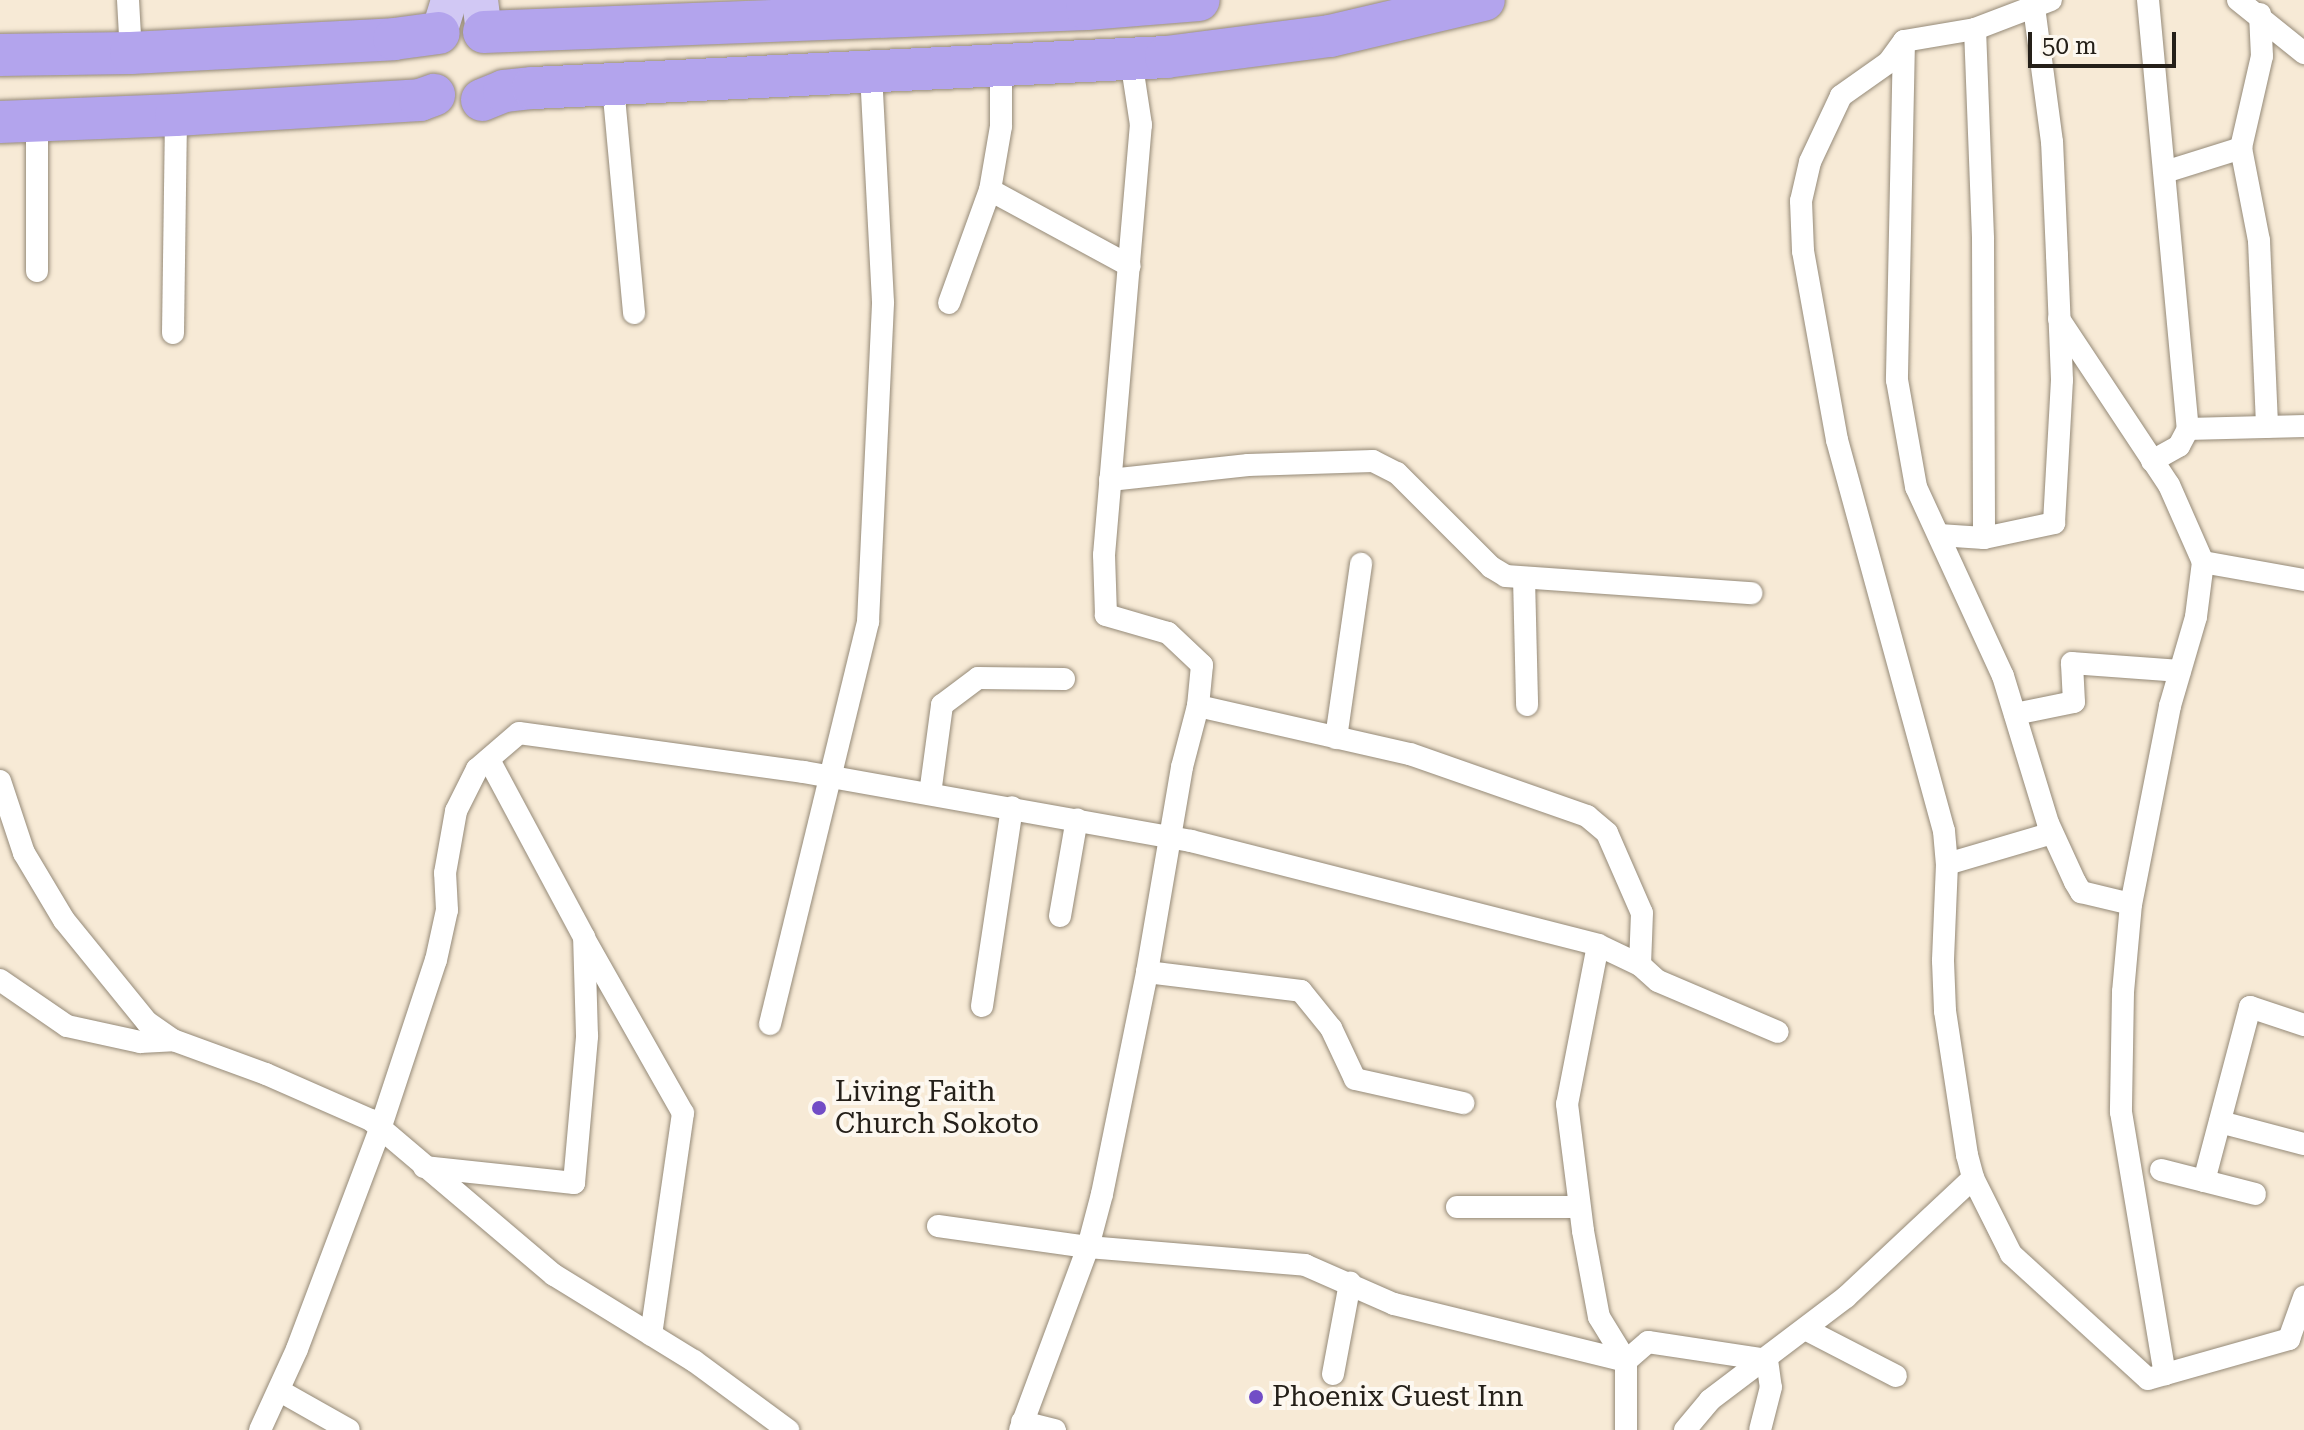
<!DOCTYPE html>
<html>
<head>
<meta charset="utf-8">
<style>
  body { margin:0 }
  #map { position:relative; width:2304px; height:1430px; overflow:hidden; background:#f7ead6; font-family:"Roboto Serif",serif }
  div>[style] { position:absolute }
  .roads { filter:drop-shadow(0 0 2px #958a78) drop-shadow(0 0 2px #958a78) }
  .street>* { height:22px; margin:-11px; padding:0 11px; transform-origin:11px; border-radius:11px; background:#fff }
  .primary>* { height:36px; margin:-18px; padding:0 18px; transform-origin:18px; border-radius:18px; background:#d1c8f4 }
  .highway>* { height:42px; margin:-21px; padding:0 21px; transform-origin:21px; border-radius:21px; background:#b3a4ed }
  .dots>* { width:22px; height:22px; translate:-50% -50%; box-sizing:border-box; border:4px solid #fdf8f0; border-radius:50% }
  span { translate:-50% -50%; white-space:nowrap; text-align:center; line-height:1.15; -webkit-text-stroke:8px #fdf8f0; paint-order:stroke }
  .poi-label { font-size:28px; color:#252019 }
  .left { translate:0 -50%; text-align:left }
  .scale { position:absolute; left:2028px; top:32px; width:148px; height:36px; box-sizing:border-box; border:4px solid #252019; border-top:0; padding-left:10px; font-size:24px; line-height:28px; white-space:nowrap; color:#252019; -webkit-text-stroke:6px #fdf8f0; paint-order:stroke }
</style>
</head>
<body>
<div id="map">
  <div class="roads">
    <div class="street">
      <i style="left:128px;top:0;width:53px;rotate:86.8deg"></i>
      <i style="left:2051px;top:0;width:81px;rotate:159.1deg"></i>
      <i style="left:1975px;top:29px;width:72px;rotate:170.4deg"></i>
      <i style="left:1904px;top:41px;width:26px;rotate:126deg"></i>
      <i style="left:1889px;top:62px;width:59px;rotate:144.7deg"></i>
      <i style="left:1841px;top:96px;width:73px;rotate:115.2deg"></i>
      <i style="left:1810px;top:162px;width:40px;rotate:103deg"></i>
      <i style="left:1801px;top:201px;width:50px;rotate:87.7deg"></i>
      <i style="left:1803px;top:251px;width:192px;rotate:79.8deg"></i>
      <i style="left:1837px;top:440px;width:405px;rotate:74.7deg"></i>
      <i style="left:1944px;top:831px;width:33px;rotate:85deg"></i>
      <i style="left:1947px;top:864px;width:97px;rotate:92.4deg"></i>
      <i style="left:1943px;top:961px;width:50px;rotate:87.7deg"></i>
      <i style="left:1945px;top:1011px;width:146px;rotate:81.3deg"></i>
      <i style="left:1967px;top:1155px;width:24px;rotate:75deg"></i>
      <i style="left:1973px;top:1178px;width:85px;rotate:63.4deg"></i>
      <i style="left:2011px;top:1254px;width:185px;rotate:42.4deg"></i>
      <i style="left:2148px;top:1379px;width:147px;rotate:-15.8deg"></i>
      <i style="left:2289px;top:1339px;width:45px;rotate:-70.3deg"></i>
      <i style="left:2148px;top:0;width:431px;rotate:84.7deg"></i>
      <i style="left:2188px;top:429px;width:19px;rotate:118deg"></i>
      <i style="left:2179px;top:446px;width:31px;rotate:151deg"></i>
      <i style="left:2238px;top:0;width:85px;rotate:38.8deg"></i>
      <i style="left:2260px;top:14px;width:42px;rotate:87.3deg"></i>
      <i style="left:2262px;top:56px;width:94px;rotate:102.9deg"></i>
      <i style="left:2241px;top:148px;width:95px;rotate:79deg"></i>
      <i style="left:2259px;top:241px;width:186px;rotate:87.5deg"></i>
      <i style="left:1975px;top:29px;width:210px;rotate:87.8deg"></i>
      <i style="left:1983px;top:239px;width:299px;rotate:89.8deg"></i>
      <i style="left:1904px;top:41px;width:339px;rotate:91.2deg"></i>
      <i style="left:1897px;top:380px;width:109px;rotate:79.9deg"></i>
      <i style="left:1916px;top:487px;width:208px;rotate:65.3deg"></i>
      <i style="left:2003px;top:676px;width:154px;rotate:73deg"></i>
      <i style="left:2048px;top:823px;width:65px;rotate:65.4deg"></i>
      <i style="left:2075px;top:882px;width:12px;rotate:59deg"></i>
      <i style="left:2081px;top:892px;width:51px;rotate:13.5deg"></i>
      <i style="left:613px;top:86px;width:228px;rotate:84.7deg"></i>
      <i style="left:37px;top:119px;width:152px;rotate:90deg"></i>
      <i style="left:2165px;top:172px;width:80px;rotate:-17.5deg"></i>
      <i style="left:990px;top:190px;width:159px;rotate:28.5deg"></i>
      <i style="left:949px;top:303px;width:120px;rotate:-70.1deg"></i>
      <i style="left:990px;top:190px;width:65px;rotate:-80.2deg"></i>
      <i style="left:1001px;top:126px;width:61px;rotate:-90deg"></i>
      <i style="left:2059px;top:319px;width:199px;rotate:56.5deg"></i>
      <i style="left:2169px;top:485px;width:84px;rotate:66.2deg"></i>
      <i style="left:2203px;top:562px;width:55px;rotate:97.3deg"></i>
      <i style="left:2196px;top:617px;width:93px;rotate:106.3deg"></i>
      <i style="left:2170px;top:706px;width:202px;rotate:101.1deg"></i>
      <i style="left:2131px;top:904px;width:88px;rotate:95.2deg"></i>
      <i style="left:2123px;top:992px;width:120px;rotate:91deg"></i>
      <i style="left:2121px;top:1112px;width:266px;rotate:80.5deg"></i>
      <i style="left:173px;top:333px;width:218px;rotate:-89.2deg"></i>
      <i style="left:2188px;top:429px;width:116px;rotate:-1.5deg"></i>
      <i style="left:1110px;top:480px;width:139px;rotate:-6.2deg"></i>
      <i style="left:1248px;top:465px;width:125px;rotate:-1.8deg"></i>
      <i style="left:1373px;top:461px;width:27px;rotate:27deg"></i>
      <i style="left:1397px;top:473px;width:133px;rotate:45deg"></i>
      <i style="left:1491px;top:567px;width:17px;rotate:31deg"></i>
      <i style="left:1506px;top:576px;width:246px;rotate:4deg"></i>
      <i style="left:1939px;top:535px;width:45px;rotate:3.8deg"></i>
      <i style="left:1984px;top:538px;width:72px;rotate:-12.1deg"></i>
      <i style="left:2054px;top:523px;width:143px;rotate:-86.8deg"></i>
      <i style="left:2062px;top:380px;width:125px;rotate:-92.3deg"></i>
      <i style="left:2057px;top:255px;width:113px;rotate:-92.5deg"></i>
      <i style="left:2052px;top:142px;width:143px;rotate:-97.6deg"></i>
      <i style="left:2203px;top:562px;width:103px;rotate:10.1deg"></i>
      <i style="left:1524px;top:578px;width:127px;rotate:88.6deg"></i>
      <i style="left:1198px;top:706px;width:217px;rotate:12.8deg"></i>
      <i style="left:1410px;top:754px;width:188px;rotate:19.3deg"></i>
      <i style="left:1587px;top:816px;width:26px;rotate:40deg"></i>
      <i style="left:1607px;top:833px;width:87px;rotate:66.4deg"></i>
      <i style="left:1642px;top:913px;width:52px;rotate:92.2deg"></i>
      <i style="left:2015px;top:714px;width:60px;rotate:-11.5deg"></i>
      <i style="left:2074px;top:702px;width:39px;rotate:-93deg"></i>
      <i style="left:2072px;top:663px;width:108px;rotate:4.2deg"></i>
      <i style="left:1336px;top:738px;width:176px;rotate:-81.8deg"></i>
      <i style="left:0;top:781px;width:76px;rotate:71.6deg"></i>
      <i style="left:24px;top:853px;width:78px;rotate:59.2deg"></i>
      <i style="left:64px;top:920px;width:132px;rotate:50.9deg"></i>
      <i style="left:147px;top:1022px;width:32px;rotate:35deg"></i>
      <i style="left:173px;top:1040px;width:99px;rotate:20.1deg"></i>
      <i style="left:266px;top:1074px;width:115px;rotate:23.7deg"></i>
      <i style="left:371px;top:1120px;width:240px;rotate:40.3deg"></i>
      <i style="left:554px;top:1275px;width:164px;rotate:31.6deg"></i>
      <i style="left:694px;top:1361px;width:117px;rotate:36.3deg"></i>
      <i style="left:930px;top:794px;width:90px;rotate:-82.3deg"></i>
      <i style="left:942px;top:705px;width:45px;rotate:-36.9deg"></i>
      <i style="left:978px;top:678px;width:86px;rotate:0.7deg"></i>
      <i style="left:1947px;top:864px;width:109px;rotate:-16.4deg"></i>
      <i style="left:1060px;top:916px;width:98px;rotate:-80.1deg"></i>
      <i style="left:585px;top:940px;width:199px;rotate:60.5deg"></i>
      <i style="left:683px;top:1113px;width:224px;rotate:98.2deg"></i>
      <i style="left:1598px;top:945px;width:162px;rotate:101deg"></i>
      <i style="left:1567px;top:1104px;width:128px;rotate:82.8deg"></i>
      <i style="left:1583px;top:1231px;width:87px;rotate:79.5deg"></i>
      <i style="left:1599px;top:1317px;width:52px;rotate:58.5deg"></i>
      <i style="left:1626px;top:1361px;width:69px;rotate:90deg"></i>
      <i style="left:1147px;top:972px;width:155px;rotate:7deg"></i>
      <i style="left:1301px;top:991px;width:48px;rotate:51deg"></i>
      <i style="left:1331px;top:1028px;width:56px;rotate:64.8deg"></i>
      <i style="left:1355px;top:1079px;width:111px;rotate:12.5deg"></i>
      <i style="left:0;top:980px;width:81px;rotate:34.5deg"></i>
      <i style="left:67px;top:1026px;width:75px;rotate:12.4deg"></i>
      <i style="left:140px;top:1042px;width:33px;rotate:-3deg"></i>
      <i style="left:982px;top:1006px;width:201px;rotate:-81.4deg"></i>
      <i style="left:770px;top:1024px;width:414px;rotate:-76.3deg"></i>
      <i style="left:868px;top:622px;width:320px;rotate:-87.3deg"></i>
      <i style="left:883px;top:302px;width:229px;rotate:-93deg"></i>
      <i style="left:2220px;top:1122px;width:87px;rotate:14.7deg"></i>
      <i style="left:424px;top:1167px;width:151px;rotate:6.1deg"></i>
      <i style="left:574px;top:1183px;width:148px;rotate:-84.9deg"></i>
      <i style="left:587px;top:1036px;width:99px;rotate:-91.7deg"></i>
      <i style="left:584px;top:937px;width:201px;rotate:-118.2deg"></i>
      <i style="left:2161px;top:1170px;width:97px;rotate:14.3deg"></i>
      <i style="left:2204px;top:1181px;width:180px;rotate:-75.2deg"></i>
      <i style="left:2250px;top:1007px;width:57px;rotate:18.4deg"></i>
      <i style="left:1457px;top:1207px;width:122px"></i>
      <i style="left:938px;top:1226px;width:151px;rotate:8deg"></i>
      <i style="left:1088px;top:1247px;width:218px;rotate:4.7deg"></i>
      <i style="left:1305px;top:1265px;width:97px;rotate:23.7deg"></i>
      <i style="left:1394px;top:1304px;width:239px;rotate:13.8deg"></i>
      <i style="left:1626px;top:1361px;width:29px;rotate:-41deg"></i>
      <i style="left:1648px;top:1342px;width:120px;rotate:8.6deg"></i>
      <i style="left:1767px;top:1360px;width:27px;rotate:82deg"></i>
      <i style="left:1771px;top:1387px;width:44px;rotate:104.3deg"></i>
      <i style="left:1807px;top:1330px;width:100px;rotate:27.3deg"></i>
      <i style="left:1333px;top:1374px;width:93px;rotate:-79.4deg"></i>
      <i style="left:280px;top:1391px;width:79px;rotate:29.5deg"></i>
      <i style="left:1022px;top:1422px;width:34px;rotate:14deg"></i>
      <i style="left:260px;top:1430px;width:89px;rotate:-65.4deg"></i>
      <i style="left:297px;top:1349px;width:235px;rotate:-69.3deg"></i>
      <i style="left:380px;top:1129px;width:178px;rotate:-71.7deg"></i>
      <i style="left:436px;top:960px;width:51px;rotate:-77.6deg"></i>
      <i style="left:447px;top:910px;width:37px;rotate:-93deg"></i>
      <i style="left:445px;top:873px;width:63px;rotate:-79.9deg"></i>
      <i style="left:456px;top:811px;width:47px;rotate:-63.4deg"></i>
      <i style="left:477px;top:769px;width:55px;rotate:-40.6deg"></i>
      <i style="left:519px;top:733px;width:288px;rotate:7.8deg"></i>
      <i style="left:804px;top:772px;width:393px;rotate:10.1deg"></i>
      <i style="left:1191px;top:841px;width:420px;rotate:14.3deg"></i>
      <i style="left:1598px;top:945px;width:47px;rotate:25.5deg"></i>
      <i style="left:1640px;top:965px;width:24px;rotate:42deg"></i>
      <i style="left:1658px;top:981px;width:130px;rotate:23deg"></i>
      <i style="left:1020px;top:1430px;width:195px;rotate:-69.6deg"></i>
      <i style="left:1088px;top:1247px;width:55px;rotate:-75.2deg"></i>
      <i style="left:1102px;top:1194px;width:227px;rotate:-78.5deg"></i>
      <i style="left:1147px;top:972px;width:208px;rotate:-80.3deg"></i>
      <i style="left:1182px;top:767px;width:63px;rotate:-75.3deg"></i>
      <i style="left:1198px;top:706px;width:41px;rotate:-84.4deg"></i>
      <i style="left:1202px;top:665px;width:47px;rotate:-136.7deg"></i>
      <i style="left:1168px;top:633px;width:65px;rotate:-163.8deg"></i>
      <i style="left:1106px;top:615px;width:60px;rotate:-91.9deg"></i>
      <i style="left:1104px;top:555px;width:432px;rotate:-85.1deg"></i>
      <i style="left:1141px;top:125px;width:66px;rotate:-98.7deg"></i>
      <i style="left:1685px;top:1430px;width:39px;rotate:-50deg"></i>
      <i style="left:1710px;top:1400px;width:171px;rotate:-37.1deg"></i>
      <i style="left:1846px;top:1297px;width:174px;rotate:-43.1deg"></i>
    </div>
    <div class="primary">
      <i style="left:480px;top:0;width:32px;rotate:83deg"></i>
      <i style="left:439px;top:33px;width:34px;rotate:-73deg"></i>
    </div>
    <div class="highway">
      <i style="left:484px;top:32px;width:603px;rotate:-2.18deg"></i>
      <i style="left:1087px;top:9px;width:112px;rotate:-4.6deg"></i>
      <i style="left:0;top:55px;width:131px;rotate:-0.9deg"></i>
      <i style="left:131px;top:53px;width:263px;rotate:-3deg"></i>
      <i style="left:394px;top:39px;width:45px;rotate:-7.6deg"></i>
      <i style="left:482px;top:100px;width:24px;rotate:-22deg"></i>
      <i style="left:504px;top:91px;width:29px;rotate:-6deg"></i>
      <i style="left:533px;top:88px;width:634px;rotate:-2.8deg"></i>
      <i style="left:1166px;top:57px;width:165px;rotate:-7.3deg"></i>
      <i style="left:1330px;top:36px;width:158px;rotate:-13.2deg"></i>
      <i style="left:0;top:122px;width:176px;rotate:-2.3deg"></i>
      <i style="left:176px;top:115px;width:244px;rotate:-3.5deg"></i>
      <i style="left:420px;top:100px;width:15px;rotate:-20deg"></i>
    </div>
  </div>
  <div class="dots">
    <i style="left:819px;top:1108px;background:#724dc6"></i>
    <i style="left:1256px;top:1397px;background:#724dc6"></i>
  </div>
  <div class="poi-label">
    <span class="left" style="left:835px;top:1108px">Living Faith<br>Church Sokoto</span>
    <span class="left" style="left:1272px;top:1397px">Phoenix Guest Inn</span>
  </div>
  <div class="scale">50 m</div>
</div>
</body>
</html>
